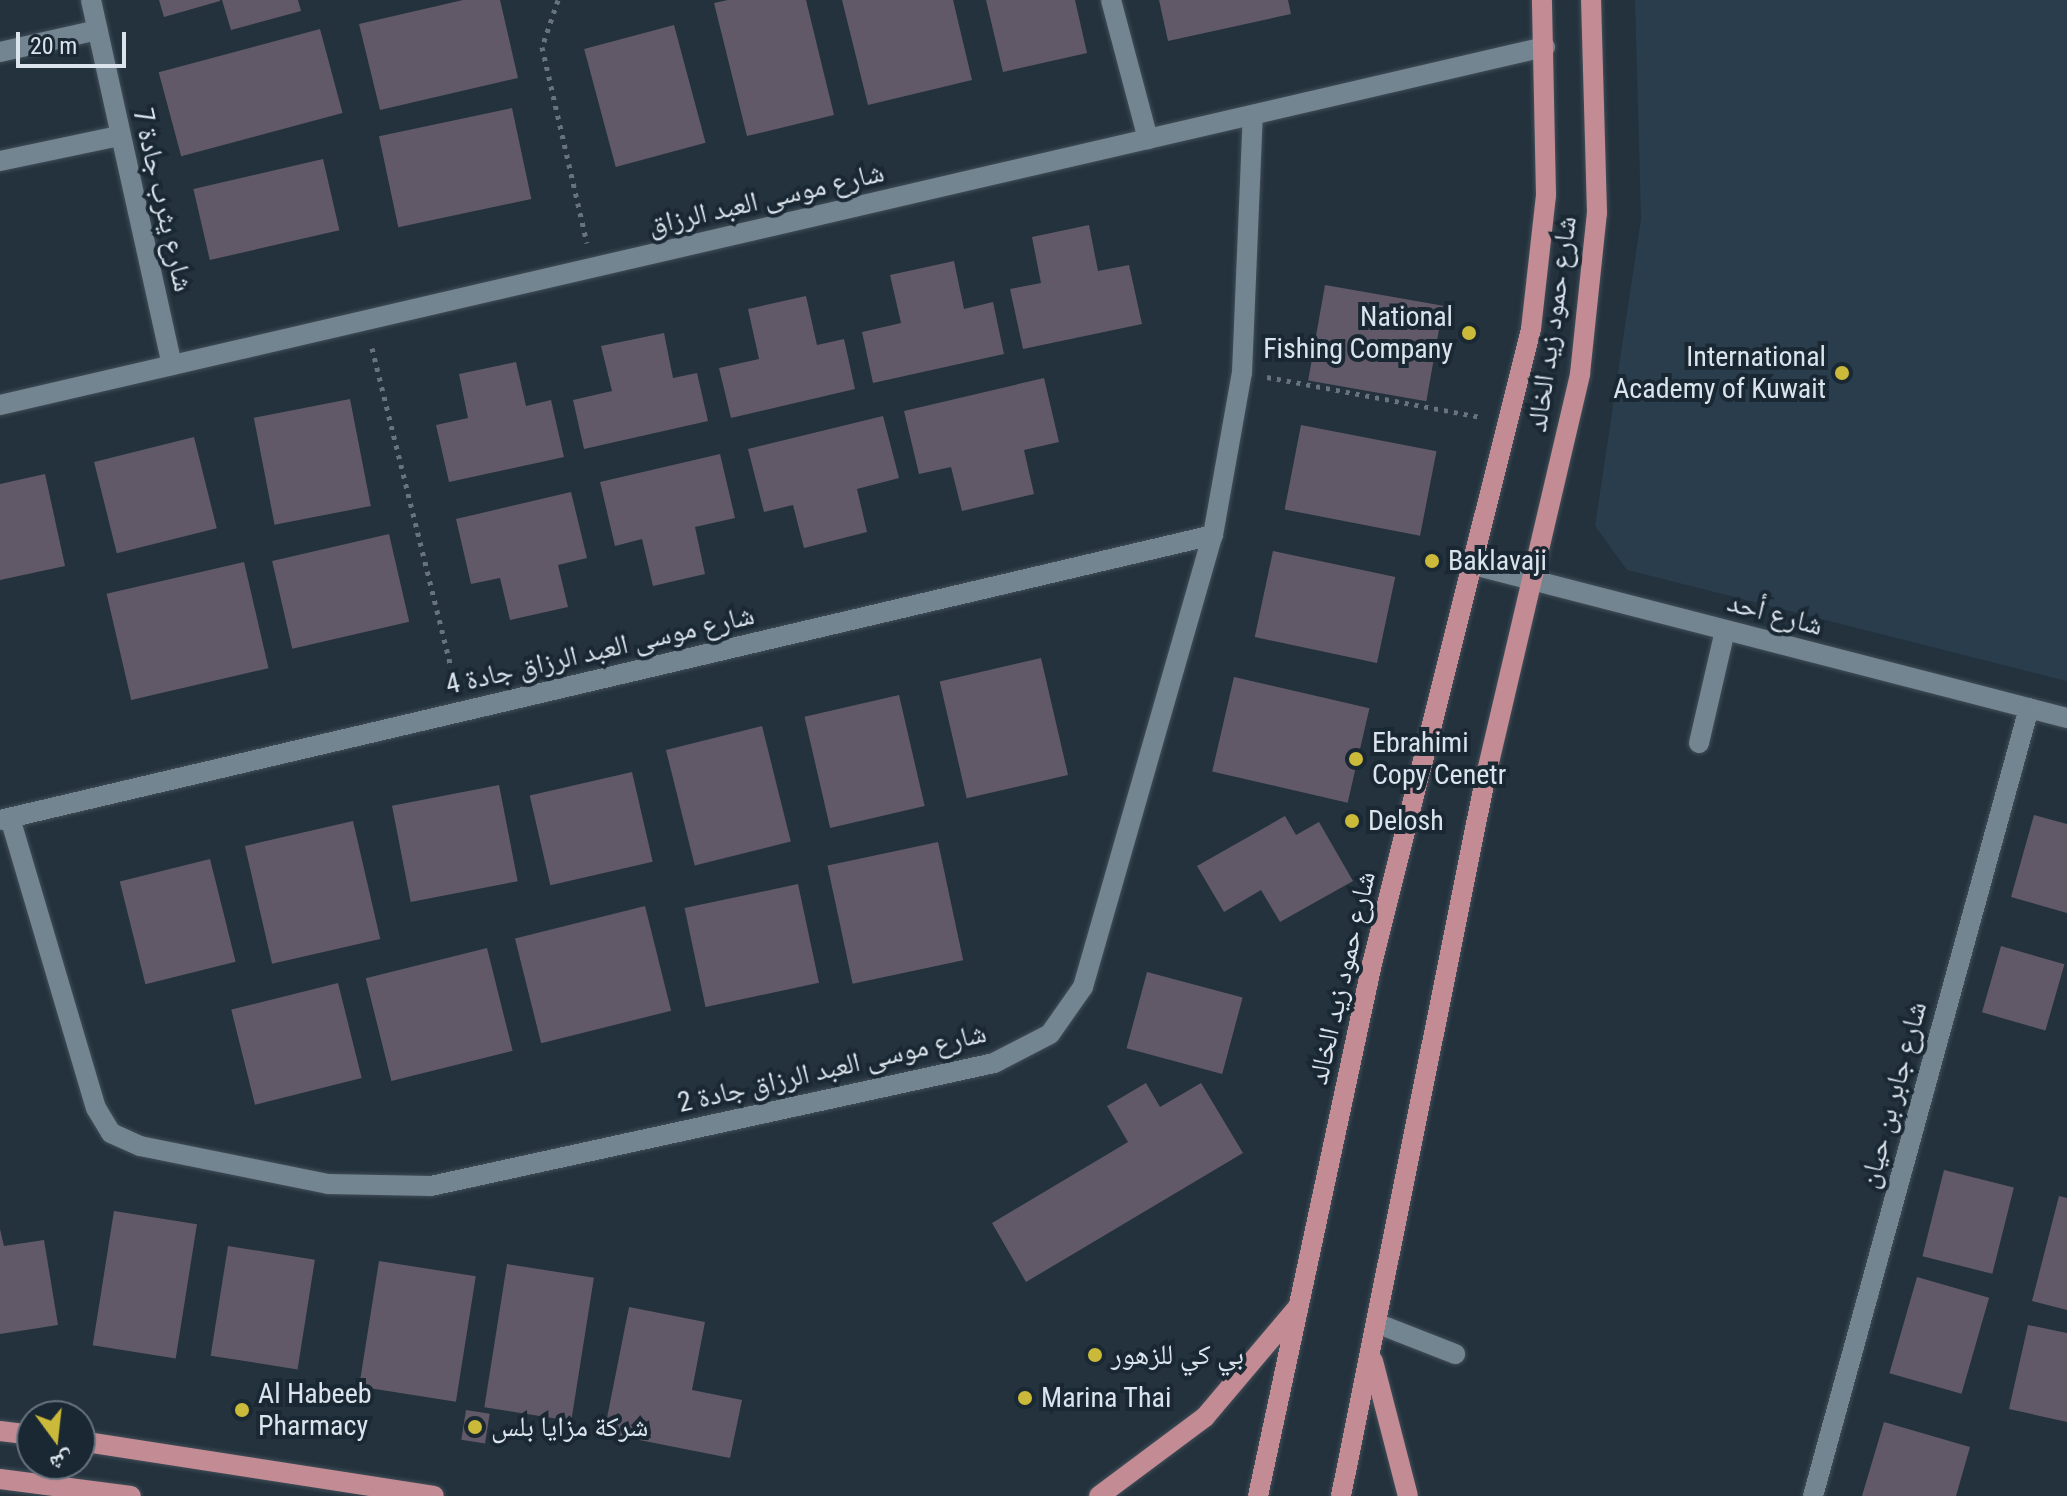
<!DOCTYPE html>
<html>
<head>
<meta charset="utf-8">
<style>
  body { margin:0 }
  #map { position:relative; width:2067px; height:1496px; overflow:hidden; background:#23323d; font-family:"Roboto Condensed","Noto Naskh Arabic",sans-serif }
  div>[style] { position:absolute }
  .built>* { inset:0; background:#2a3d4d }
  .building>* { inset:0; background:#625968; transform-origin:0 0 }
  .path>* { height:5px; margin-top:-2.5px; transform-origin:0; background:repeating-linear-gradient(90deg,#67747e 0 4px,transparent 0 10px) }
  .roads { filter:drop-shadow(0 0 2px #424e58) drop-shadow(0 0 2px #424e58) }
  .minor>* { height:20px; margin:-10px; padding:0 10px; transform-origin:10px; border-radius:10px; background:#748592 }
  .major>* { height:20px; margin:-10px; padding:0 10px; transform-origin:10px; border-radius:10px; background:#c38c94 }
  .dots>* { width:22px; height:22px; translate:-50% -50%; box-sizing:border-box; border:4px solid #1a2833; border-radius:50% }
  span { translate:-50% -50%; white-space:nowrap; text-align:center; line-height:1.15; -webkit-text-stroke:8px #1a2833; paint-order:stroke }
  .street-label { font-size:28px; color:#dbe4ec }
  .poi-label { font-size:28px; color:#dbe4ec }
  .right { translate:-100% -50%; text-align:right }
  .left { translate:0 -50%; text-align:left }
  .north { position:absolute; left:16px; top:1400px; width:80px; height:80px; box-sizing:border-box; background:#1a2833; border:2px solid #67737d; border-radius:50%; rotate:165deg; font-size:22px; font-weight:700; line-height:32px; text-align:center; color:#dbe4ec }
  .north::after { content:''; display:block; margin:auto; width:28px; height:36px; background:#cbba39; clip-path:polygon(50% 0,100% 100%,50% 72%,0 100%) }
  .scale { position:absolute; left:16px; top:32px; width:110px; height:36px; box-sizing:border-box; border:4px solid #dbe4ec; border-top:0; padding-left:10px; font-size:24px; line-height:28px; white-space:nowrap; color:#dbe4ec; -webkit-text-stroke:6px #1a2833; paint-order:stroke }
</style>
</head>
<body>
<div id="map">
  <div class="built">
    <i style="clip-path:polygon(1635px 0,2067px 0,2067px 681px,1627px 570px,1595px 526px,1641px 219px)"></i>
  </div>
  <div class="building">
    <i style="clip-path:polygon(159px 0,220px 0,220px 1px,164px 17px)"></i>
    <i style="clip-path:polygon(222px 0,298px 0,301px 11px,231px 30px)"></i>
    <i style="clip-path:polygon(463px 0,500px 0,518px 78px,380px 110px,359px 24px)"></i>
    <i style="clip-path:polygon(728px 0,806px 0,834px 115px,747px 136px,714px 3px)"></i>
    <i style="clip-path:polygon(842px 0,953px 0,972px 80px,868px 105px)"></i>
    <i style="clip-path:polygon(986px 0,1075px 0,1087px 53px,1003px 72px)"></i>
    <i style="clip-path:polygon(1159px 0,1288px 0,1291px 14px,1168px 41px)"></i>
    <i style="left:674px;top:25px;width:122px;height:93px;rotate:75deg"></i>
    <i style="left:320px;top:29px;width:87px;height:167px;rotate:75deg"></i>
    <i style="left:512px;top:108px;width:93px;height:136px;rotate:78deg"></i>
    <i style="left:323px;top:159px;width:73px;height:133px;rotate:77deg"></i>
    <i style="clip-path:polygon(1089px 225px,1098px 271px,1129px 265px,1142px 324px,1023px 349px,1010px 289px,1041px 283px,1032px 237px)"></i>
    <i style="clip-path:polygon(954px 261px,964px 309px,993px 302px,1004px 354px,873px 383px,862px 332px,901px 323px,890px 275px)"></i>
    <i style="left:1325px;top:285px;width:120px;height:97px;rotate:10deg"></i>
    <i style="clip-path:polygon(806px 296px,817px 345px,844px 339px,855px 389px,731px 418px,719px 368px,759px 359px,748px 309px)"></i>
    <i style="clip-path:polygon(664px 333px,673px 378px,697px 373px,708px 421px,584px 449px,573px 400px,612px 391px,601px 346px)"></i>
    <i style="clip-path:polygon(516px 362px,526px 406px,551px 400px,564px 457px,449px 482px,436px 425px,468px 418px,459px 374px)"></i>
    <i style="clip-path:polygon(1044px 378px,1059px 442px,1024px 450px,1034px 494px,962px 511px,951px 467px,919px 474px,904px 411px)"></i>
    <i style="left:350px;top:399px;width:109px;height:98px;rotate:79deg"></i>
    <i style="clip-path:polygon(883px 416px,899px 478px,857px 489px,867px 532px,804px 548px,793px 505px,764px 512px,748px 449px)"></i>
    <i style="left:1301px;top:425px;width:138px;height:86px;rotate:11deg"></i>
    <i style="left:194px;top:437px;width:94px;height:103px;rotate:76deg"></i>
    <i style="clip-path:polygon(720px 454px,735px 518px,695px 527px,705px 574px,653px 586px,642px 539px,615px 546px,600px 482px)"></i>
    <i style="clip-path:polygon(45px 474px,65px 566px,0 580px,0 484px)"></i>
    <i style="clip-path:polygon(571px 492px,587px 558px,558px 565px,568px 607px,510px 620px,500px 578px,471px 584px,456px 519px)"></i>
    <i style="left:389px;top:534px;width:90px;height:120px;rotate:77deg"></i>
    <i style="left:1273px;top:551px;width:125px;height:88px;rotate:12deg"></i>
    <i style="left:244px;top:562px;width:109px;height:141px;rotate:77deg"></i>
    <i style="left:1041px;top:658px;width:120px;height:104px;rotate:77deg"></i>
    <i style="left:1234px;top:677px;width:139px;height:97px;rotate:13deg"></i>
    <i style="left:899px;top:695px;width:114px;height:97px;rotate:77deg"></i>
    <i style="left:762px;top:726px;width:119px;height:99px;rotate:76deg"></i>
    <i style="left:632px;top:772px;width:92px;height:105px;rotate:77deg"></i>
    <i style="left:499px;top:785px;width:98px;height:109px;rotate:79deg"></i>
    <i style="clip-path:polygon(2034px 815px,2067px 824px,2067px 913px,2011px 897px)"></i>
    <i style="clip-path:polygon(1285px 816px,1296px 835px,1319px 822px,1353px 881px,1280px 922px,1261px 890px,1224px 912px,1197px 866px)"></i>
    <i style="left:353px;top:821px;width:121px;height:111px;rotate:77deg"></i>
    <i style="left:938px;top:842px;width:121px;height:113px;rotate:78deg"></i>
    <i style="left:210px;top:859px;width:106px;height:93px;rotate:76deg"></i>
    <i style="left:798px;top:884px;width:101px;height:116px;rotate:78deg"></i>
    <i style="left:645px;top:906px;width:108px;height:134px;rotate:76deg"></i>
    <i style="left:2001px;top:946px;width:66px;height:69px;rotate:16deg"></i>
    <i style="left:487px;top:948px;width:106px;height:125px;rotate:76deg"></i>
    <i style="left:1147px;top:972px;width:99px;height:79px;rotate:15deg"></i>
    <i style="left:338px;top:983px;width:98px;height:110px;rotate:76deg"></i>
    <i style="clip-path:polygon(1146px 1083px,1160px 1107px,1201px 1083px,1243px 1153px,1026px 1282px,992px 1223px,1128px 1142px,1107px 1106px)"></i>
    <i style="left:1944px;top:1170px;width:72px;height:89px;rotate:14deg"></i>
    <i style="clip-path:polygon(2059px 1196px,2067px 1198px,2067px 1310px,2032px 1301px)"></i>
    <i style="left:114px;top:1211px;width:84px;height:136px;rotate:9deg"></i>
    <i style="clip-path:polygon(0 1229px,4px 1246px,44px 1240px,58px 1325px,0 1334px)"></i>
    <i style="left:228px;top:1246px;width:88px;height:111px;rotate:9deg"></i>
    <i style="left:379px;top:1261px;width:98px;height:127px;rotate:9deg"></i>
    <i style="left:507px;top:1264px;width:88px;height:145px;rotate:9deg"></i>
    <i style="left:1917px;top:1277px;width:75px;height:100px;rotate:16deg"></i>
    <i style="clip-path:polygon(629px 1307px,705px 1322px,692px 1390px,742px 1400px,730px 1458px,604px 1433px)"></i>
    <i style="clip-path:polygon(2028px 1325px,2067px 1333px,2067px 1422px,2009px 1409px)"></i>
    <i style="left:466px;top:1410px;width:24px;height:30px;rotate:9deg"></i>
    <i style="clip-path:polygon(1884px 1422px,1970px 1447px,1956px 1496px,1862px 1496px)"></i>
  </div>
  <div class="path">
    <i style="left:558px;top:0;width:50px;rotate:108.8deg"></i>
    <i style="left:542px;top:47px;width:201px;rotate:77.1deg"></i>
    <i style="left:372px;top:348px;width:346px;rotate:76.1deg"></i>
    <i style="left:1267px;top:377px;width:218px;rotate:10.6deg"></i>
  </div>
  <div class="roads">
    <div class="minor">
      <i style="left:91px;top:0;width:374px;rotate:77.5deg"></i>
      <i style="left:1111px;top:0;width:144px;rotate:75.1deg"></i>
      <i style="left:0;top:52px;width:100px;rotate:-12.7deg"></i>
      <i style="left:0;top:161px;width:122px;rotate:-11.9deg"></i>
      <i style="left:0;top:405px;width:1586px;rotate:-13.05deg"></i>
      <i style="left:1470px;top:564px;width:617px;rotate:14.46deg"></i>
      <i style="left:1699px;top:743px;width:116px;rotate:-77deg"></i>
      <i style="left:10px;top:818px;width:302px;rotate:73.5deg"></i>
      <i style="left:96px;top:1108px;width:29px;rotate:59deg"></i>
      <i style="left:111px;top:1133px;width:32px;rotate:24deg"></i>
      <i style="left:140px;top:1146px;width:192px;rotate:11.4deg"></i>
      <i style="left:328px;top:1184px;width:103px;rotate:1.1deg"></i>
      <i style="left:431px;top:1186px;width:576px;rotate:-12.32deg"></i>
      <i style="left:994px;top:1063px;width:63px;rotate:-27.4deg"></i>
      <i style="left:1050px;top:1034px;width:57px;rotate:-54.9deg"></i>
      <i style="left:1083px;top:987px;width:470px;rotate:-74deg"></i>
      <i style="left:1213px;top:535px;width:165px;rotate:-79.9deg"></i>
      <i style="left:1242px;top:373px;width:258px;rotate:-87.6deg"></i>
      <i style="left:0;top:820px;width:1246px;rotate:-13.22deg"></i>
      <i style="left:1376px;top:1323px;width:85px;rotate:21.4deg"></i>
      <i style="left:1813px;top:1496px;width:817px;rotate:-74.67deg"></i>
    </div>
    <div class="major">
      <i style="left:1373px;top:1361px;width:139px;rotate:75.5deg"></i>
      <i style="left:0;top:1431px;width:32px;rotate:7deg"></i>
      <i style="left:80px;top:1441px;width:358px;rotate:8.8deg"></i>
      <i style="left:0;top:1479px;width:132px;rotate:7.4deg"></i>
      <i style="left:1099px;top:1496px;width:132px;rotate:-36.7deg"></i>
      <i style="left:1205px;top:1417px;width:143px;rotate:-49.8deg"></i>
      <i style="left:1258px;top:1496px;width:544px;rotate:-77.91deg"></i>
      <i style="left:1372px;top:964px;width:655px;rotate:-75.94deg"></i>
      <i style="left:1531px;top:329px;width:135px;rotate:-83.6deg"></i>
      <i style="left:1546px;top:195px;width:195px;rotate:-91.2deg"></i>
      <i style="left:1341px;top:1496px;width:726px;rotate:-78.64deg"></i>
      <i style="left:1484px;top:784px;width:421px;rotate:-76.8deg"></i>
      <i style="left:1580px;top:374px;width:162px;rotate:-84deg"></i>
      <i style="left:1597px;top:213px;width:213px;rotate:-91.6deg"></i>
    </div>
  </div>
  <div class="dots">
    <i style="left:1469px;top:333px;background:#cbba39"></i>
    <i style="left:1842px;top:373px;background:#cbba39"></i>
    <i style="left:1432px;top:561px;background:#cbba39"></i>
    <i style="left:1356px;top:759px;background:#cbba39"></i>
    <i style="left:1352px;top:821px;background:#cbba39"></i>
    <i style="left:1095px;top:1355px;background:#cbba39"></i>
    <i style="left:1025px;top:1398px;background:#cbba39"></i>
    <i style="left:242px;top:1410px;background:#cbba39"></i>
    <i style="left:475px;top:1427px;background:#cbba39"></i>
  </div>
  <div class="street-label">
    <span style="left:766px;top:199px;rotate:-13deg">شارع موسى العبد الرزاق</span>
    <span style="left:163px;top:200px;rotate:77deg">شارع يثرب جادة 7</span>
    <span style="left:1552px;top:324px;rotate:-82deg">شارع حمود زيد الخالد</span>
    <span style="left:1775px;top:614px;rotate:15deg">شارع أحد</span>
    <span style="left:600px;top:650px;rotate:-13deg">شارع موسى العبد الرزاق جادة 4</span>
    <span style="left:1342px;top:978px;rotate:-77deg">شارع حمود زيد الخالد</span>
    <span style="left:832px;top:1068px;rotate:-13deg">شارع موسى العبد الرزاق جادة 2</span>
    <span style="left:1893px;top:1095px;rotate:-75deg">شارع جابر بن حيان</span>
  </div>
  <div class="poi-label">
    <span class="right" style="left:1453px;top:333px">National<br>Fishing Company</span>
    <span class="right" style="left:1826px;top:373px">International<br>Academy of Kuwait</span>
    <span class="left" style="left:1448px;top:561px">Baklavaji</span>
    <span class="left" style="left:1372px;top:759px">Ebrahimi<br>Copy Cenetr</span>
    <span class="left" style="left:1368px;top:821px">Delosh</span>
    <span class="left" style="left:1111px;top:1355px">بي كي للزهور</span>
    <span class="left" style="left:258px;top:1410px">Al Habeeb<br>Pharmacy</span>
    <span class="left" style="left:1041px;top:1398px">Marina Thai</span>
    <span class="left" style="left:491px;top:1427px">شركة مزايا بلس</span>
  </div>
  <div class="north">ش</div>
  <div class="scale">20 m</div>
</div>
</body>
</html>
